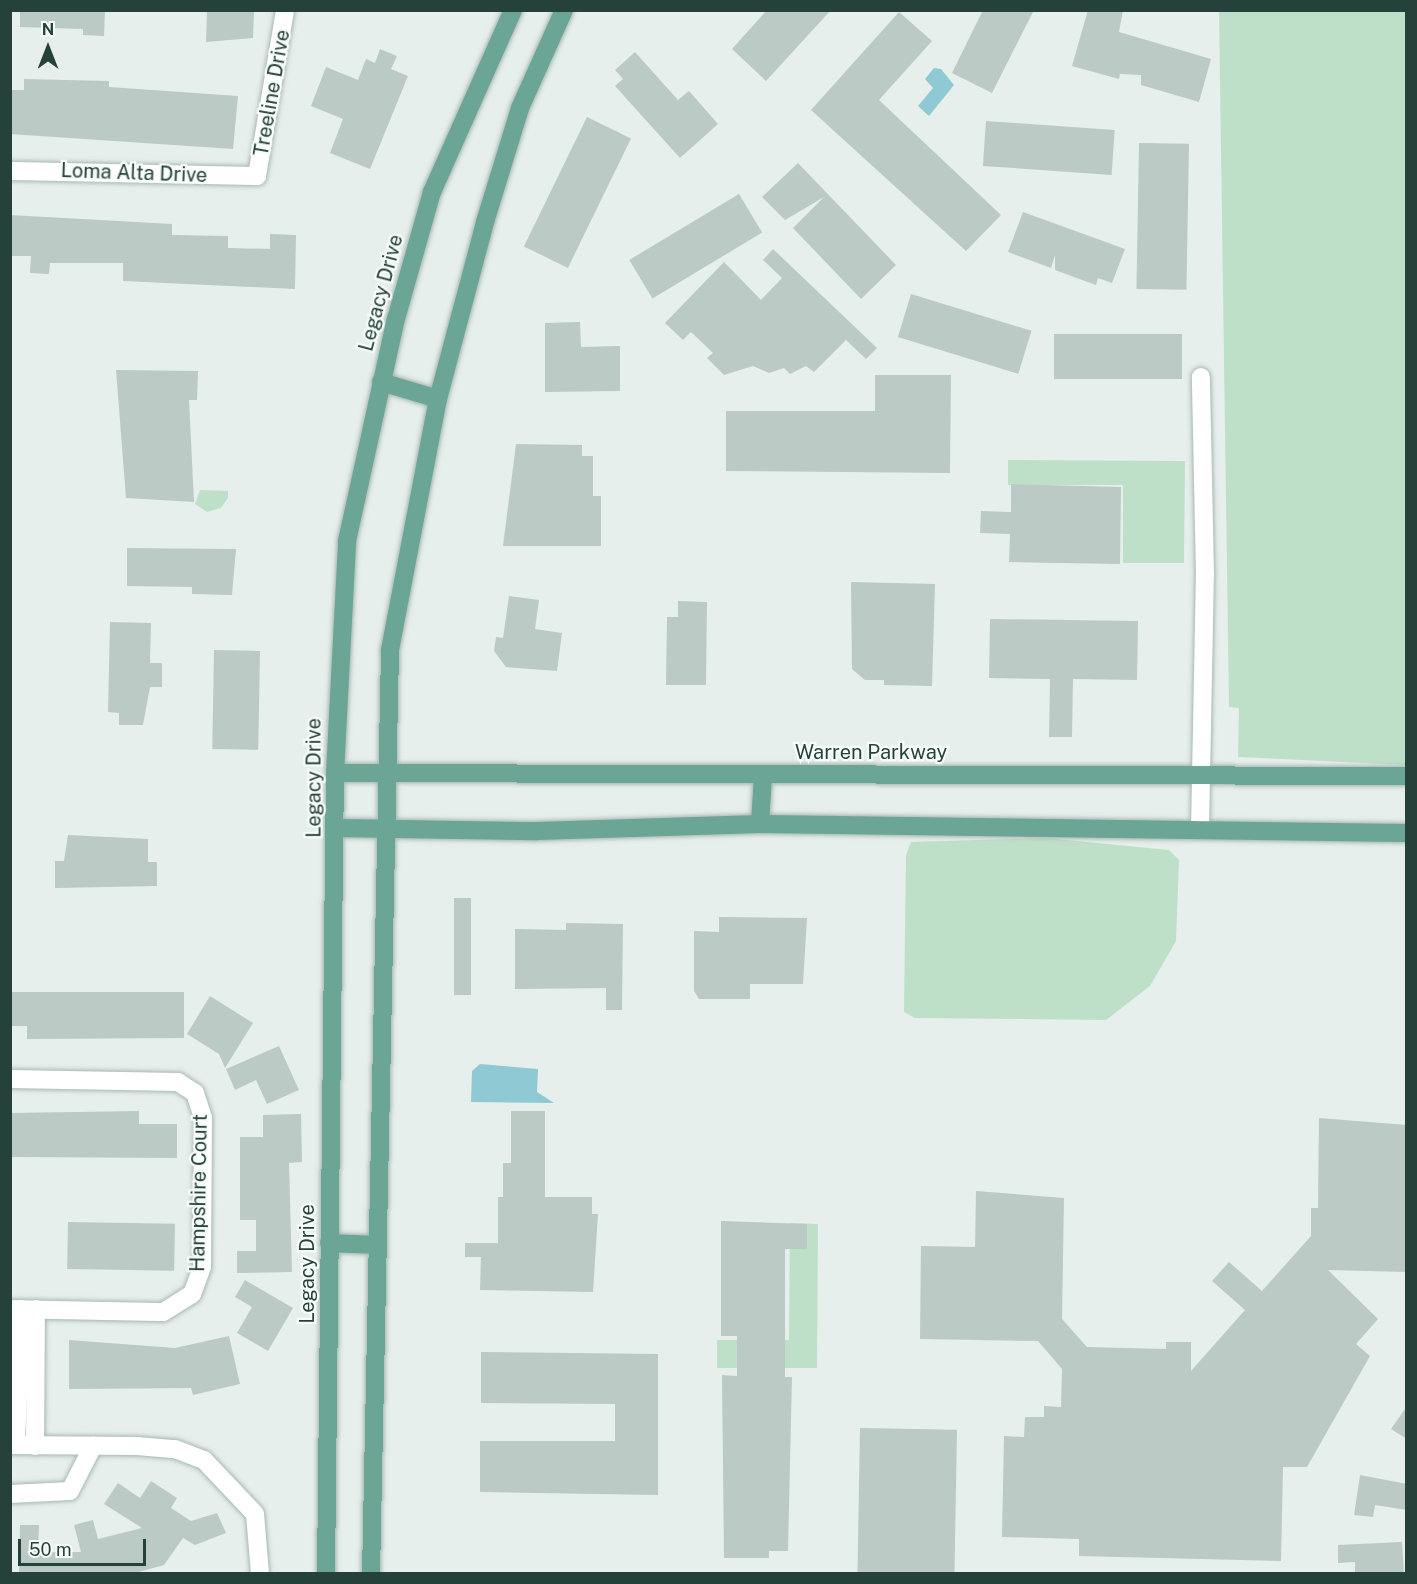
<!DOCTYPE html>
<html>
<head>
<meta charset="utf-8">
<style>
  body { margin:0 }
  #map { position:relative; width:1417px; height:1584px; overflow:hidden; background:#e6efeb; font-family:"Public Sans",sans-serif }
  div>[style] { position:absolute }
  .green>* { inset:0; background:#bfe0c8 }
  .water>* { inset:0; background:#8ec9d4 }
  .building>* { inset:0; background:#bbcac4; transform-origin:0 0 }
  .roads { filter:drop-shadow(0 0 2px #a8b8b2) drop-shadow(0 0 2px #a8b8b2) }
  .minor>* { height:18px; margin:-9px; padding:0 9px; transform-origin:9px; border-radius:9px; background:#fff }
  .major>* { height:18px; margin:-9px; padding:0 9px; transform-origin:9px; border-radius:9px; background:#6aa596 }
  span { translate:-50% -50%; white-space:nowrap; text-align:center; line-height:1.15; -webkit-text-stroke:4.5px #f7fbf9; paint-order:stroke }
  .street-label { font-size:20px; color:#24423a }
  .frame { position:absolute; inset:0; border:12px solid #24423a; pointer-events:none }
  .north { position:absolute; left:18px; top:18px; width:60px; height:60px; -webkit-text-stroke:4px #f7fbf9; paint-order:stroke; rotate:0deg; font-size:16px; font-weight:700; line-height:24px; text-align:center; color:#24423a }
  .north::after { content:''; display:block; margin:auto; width:21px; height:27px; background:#24423a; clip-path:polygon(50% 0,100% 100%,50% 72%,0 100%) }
  .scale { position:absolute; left:18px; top:1539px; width:128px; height:27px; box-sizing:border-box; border:3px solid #24423a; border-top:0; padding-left:8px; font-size:18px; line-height:21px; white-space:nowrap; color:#24423a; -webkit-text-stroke:4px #f7fbf9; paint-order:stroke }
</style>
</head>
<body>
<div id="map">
  <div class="green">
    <i style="clip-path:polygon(1219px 11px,1406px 11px,1406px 765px,1238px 757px,1239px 708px,1229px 707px)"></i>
    <i style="clip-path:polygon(1008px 460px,1185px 461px,1184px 563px,1123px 563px,1123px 485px,1008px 485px)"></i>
    <i style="clip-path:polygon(200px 490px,228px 491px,228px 498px,221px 508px,207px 512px,195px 504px)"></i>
    <i style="clip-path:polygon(1046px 838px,1169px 850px,1179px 860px,1176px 941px,1150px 986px,1106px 1020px,915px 1018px,904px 1012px,906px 855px,911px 842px)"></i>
    <i style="clip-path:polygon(790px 1223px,818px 1224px,817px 1368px,717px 1368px,717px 1340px,789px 1340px)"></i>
  </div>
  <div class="water">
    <i style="clip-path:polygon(934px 68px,941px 69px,954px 85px,929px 116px,918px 106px,933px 88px,925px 79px)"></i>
    <i style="clip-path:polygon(480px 1064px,538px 1069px,537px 1092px,554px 1103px,471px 1102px,472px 1071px)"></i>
  </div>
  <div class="building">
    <i style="clip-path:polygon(20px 10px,105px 10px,104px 36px,83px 35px,83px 29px,20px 27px)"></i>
    <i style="clip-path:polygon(207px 10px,254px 10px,253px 38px,206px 42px)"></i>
    <i style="clip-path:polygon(767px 10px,831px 10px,766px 81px,732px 49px)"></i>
    <i style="clip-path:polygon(983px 10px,1034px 10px,992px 93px,952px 73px)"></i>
    <i style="clip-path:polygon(1088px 10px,1123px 10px,1119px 32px,1211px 59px,1199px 102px,1141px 85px,1141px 75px,1120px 74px,1119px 79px,1072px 66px)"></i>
    <i style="clip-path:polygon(899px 12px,932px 41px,879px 100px,1001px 215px,966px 251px,811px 110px)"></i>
    <i style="clip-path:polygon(380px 49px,397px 56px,391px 69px,408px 76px,370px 169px,330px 153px,343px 119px,311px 106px,326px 67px,358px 80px,366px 59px,375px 63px)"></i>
    <i style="clip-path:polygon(635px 52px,678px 100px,689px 91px,718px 124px,680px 158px,615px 86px,623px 79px,615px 70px)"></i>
    <i style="clip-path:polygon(24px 79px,109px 81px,109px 87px,238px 96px,233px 149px,10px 134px,10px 90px,24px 90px)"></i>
    <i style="left:587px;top:117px;width:49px;height:144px;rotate:26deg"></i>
    <i style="left:986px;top:121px;width:129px;height:45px;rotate:4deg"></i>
    <i style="left:1139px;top:143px;width:50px;height:146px;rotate:1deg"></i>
    <i style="clip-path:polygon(798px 163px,896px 265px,861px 299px,793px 228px,824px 197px,785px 220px,762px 197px)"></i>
    <i style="left:739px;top:194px;width:45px;height:128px;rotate:59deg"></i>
    <i style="clip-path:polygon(1023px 212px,1125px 249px,1112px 283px,1098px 278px,1096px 285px,1055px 270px,1055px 255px,1051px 268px,1008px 252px)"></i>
    <i style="clip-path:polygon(10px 215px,172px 224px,172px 235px,228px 236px,228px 248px,270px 249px,270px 234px,296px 235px,295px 289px,123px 281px,123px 263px,50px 263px,49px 274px,30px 273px,31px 256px,10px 256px)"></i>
    <i style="clip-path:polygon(773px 249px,877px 348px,866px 359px,846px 340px,814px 372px,806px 366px,790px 374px,784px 368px,769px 373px,753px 366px,724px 375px,707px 358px,713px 353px,691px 332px,683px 340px,665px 323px,724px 262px,761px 300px,782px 278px,763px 260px)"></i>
    <i style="left:911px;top:294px;width:126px;height:45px;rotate:17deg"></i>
    <i style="clip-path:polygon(580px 322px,581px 347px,620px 346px,620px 391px,545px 392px,545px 323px)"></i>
    <i style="left:1054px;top:334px;width:128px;height:45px"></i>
    <i style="clip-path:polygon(116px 370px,198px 371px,197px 400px,189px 400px,194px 502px,126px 498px)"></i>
    <i style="clip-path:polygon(875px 375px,951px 375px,950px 473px,726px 471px,726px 411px,875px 411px)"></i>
    <i style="clip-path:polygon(516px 444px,582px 445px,582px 456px,593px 456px,593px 496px,601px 496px,601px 546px,503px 546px)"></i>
    <i style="clip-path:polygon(1011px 484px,1121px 487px,1120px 564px,1009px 562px,1010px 534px,980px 533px,981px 511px,1011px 512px)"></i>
    <i style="clip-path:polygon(127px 548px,236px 549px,232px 595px,192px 594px,192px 587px,127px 586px)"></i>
    <i style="clip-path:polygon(851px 582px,935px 584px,932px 686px,884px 685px,884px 680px,865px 680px,852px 669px)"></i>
    <i style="clip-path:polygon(509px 596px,539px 600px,535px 629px,562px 633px,557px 671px,506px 667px,494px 651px,496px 637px,503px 638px)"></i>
    <i style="clip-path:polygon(678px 601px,707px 602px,706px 685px,666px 685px,667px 617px,678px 617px)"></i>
    <i style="clip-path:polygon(990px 619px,1138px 621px,1137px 680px,1073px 679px,1072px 737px,1049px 737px,1050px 679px,989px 678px)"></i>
    <i style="clip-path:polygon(110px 622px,151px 623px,150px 663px,162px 663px,162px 687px,150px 687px,143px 725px,119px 725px,119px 713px,108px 712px)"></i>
    <i style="left:214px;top:650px;width:46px;height:99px;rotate:1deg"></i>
    <i style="clip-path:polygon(68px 835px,148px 839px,148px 862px,157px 862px,157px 886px,55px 888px,55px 861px,64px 861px)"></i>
    <i style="left:454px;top:898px;width:17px;height:97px"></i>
    <i style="clip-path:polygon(719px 917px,807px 918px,803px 984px,750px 984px,750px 999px,699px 999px,694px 991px,694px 931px,719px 932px)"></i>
    <i style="clip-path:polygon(566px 923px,623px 924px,622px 1010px,606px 1010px,606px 988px,515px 989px,515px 929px,566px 930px)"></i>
    <i style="clip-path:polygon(10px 992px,184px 992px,184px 1038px,27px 1039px,27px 1026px,10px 1026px)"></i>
    <i style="clip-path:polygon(210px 996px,253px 1023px,225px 1068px,219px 1054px,187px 1034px)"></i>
    <i style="clip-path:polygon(279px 1046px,299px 1090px,267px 1104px,256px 1080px,235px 1090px,226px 1069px)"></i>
    <i style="clip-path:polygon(139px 1111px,139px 1124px,177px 1124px,177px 1158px,10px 1157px,10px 1113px)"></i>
    <i style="clip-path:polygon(511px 1111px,545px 1111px,545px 1197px,592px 1197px,592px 1214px,598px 1214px,593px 1292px,480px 1290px,481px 1257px,465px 1257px,465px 1243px,498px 1243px,498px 1197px,503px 1197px,503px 1163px,511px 1163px)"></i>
    <i style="clip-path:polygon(301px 1114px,302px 1162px,289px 1163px,292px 1272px,237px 1273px,237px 1251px,256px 1251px,256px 1220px,240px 1220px,240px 1137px,263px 1137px,263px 1115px)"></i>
    <i style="clip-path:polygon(1319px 1118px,1407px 1125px,1407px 1272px,1328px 1270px,1378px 1319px,1356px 1344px,1370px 1356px,1307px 1467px,1283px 1467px,1281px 1561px,1079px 1556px,1079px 1539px,1002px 1537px,1004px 1436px,1024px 1437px,1025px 1417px,1044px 1417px,1044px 1406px,1061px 1407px,1062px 1369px,1038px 1341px,920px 1339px,921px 1246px,975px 1247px,976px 1191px,1064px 1198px,1062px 1319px,1087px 1347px,1166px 1349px,1166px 1342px,1191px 1342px,1191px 1371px,1245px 1310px,1212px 1281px,1229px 1262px,1262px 1291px,1311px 1236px,1311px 1208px,1318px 1208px)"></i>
    <i style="clip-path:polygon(721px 1221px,807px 1224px,807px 1249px,785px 1249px,785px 1377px,792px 1377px,788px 1551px,769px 1551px,769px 1558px,724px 1558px,722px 1375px,737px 1376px,737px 1336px,721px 1336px)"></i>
    <i style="left:68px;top:1222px;width:107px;height:47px;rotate:1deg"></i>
    <i style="clip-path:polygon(245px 1280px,293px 1308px,268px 1351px,237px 1333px,252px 1307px,235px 1297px)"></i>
    <i style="clip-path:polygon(229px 1336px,240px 1384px,193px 1395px,191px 1388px,69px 1389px,69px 1340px,175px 1348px)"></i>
    <i style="clip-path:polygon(481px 1352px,658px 1354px,658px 1495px,480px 1492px,480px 1441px,615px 1441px,615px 1404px,481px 1403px)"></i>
    <i style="clip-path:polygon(1407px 1406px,1407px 1439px,1391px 1429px)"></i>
    <i style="left:860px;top:1428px;width:97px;height:146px;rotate:1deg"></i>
    <i style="clip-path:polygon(1360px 1475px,1407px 1484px,1407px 1510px,1375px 1505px,1373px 1517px,1354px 1515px)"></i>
    <i style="clip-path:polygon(151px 1481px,177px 1498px,171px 1508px,191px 1521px,217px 1513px,226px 1533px,195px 1545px,183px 1538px,164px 1565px,131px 1574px,19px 1574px,20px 1525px,39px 1525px,38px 1552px,81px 1552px,74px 1525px,93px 1520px,98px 1539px,142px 1528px,104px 1504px,118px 1483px,140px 1498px)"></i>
    <i style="clip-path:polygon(1402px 1542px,1404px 1574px,1355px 1574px,1355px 1562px,1338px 1563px,1338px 1545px)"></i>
  </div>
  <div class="roads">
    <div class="minor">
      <i style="left:10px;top:171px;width:247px;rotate:1.2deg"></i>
      <i style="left:257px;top:176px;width:168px;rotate:-80.4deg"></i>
      <i style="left:1200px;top:830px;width:255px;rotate:-88.9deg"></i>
      <i style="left:1205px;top:575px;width:198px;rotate:-91.2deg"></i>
      <i style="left:10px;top:1079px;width:168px;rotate:1deg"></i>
      <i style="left:178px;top:1082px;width:20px;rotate:33deg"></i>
      <i style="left:195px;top:1093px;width:26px;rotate:72deg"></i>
      <i style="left:203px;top:1118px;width:149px;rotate:90.4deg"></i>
      <i style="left:202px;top:1267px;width:29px;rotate:110deg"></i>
      <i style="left:192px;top:1294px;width:34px;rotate:148deg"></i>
      <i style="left:163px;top:1312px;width:153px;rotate:-178.9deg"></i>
      <i style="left:10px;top:1445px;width:127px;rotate:0.5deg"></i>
      <i style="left:137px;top:1446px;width:38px;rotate:5deg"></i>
      <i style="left:175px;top:1449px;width:31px;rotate:21deg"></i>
      <i style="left:204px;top:1460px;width:74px;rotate:46.6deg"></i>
      <i style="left:255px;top:1514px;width:60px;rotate:85.2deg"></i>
      <i style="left:16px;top:1445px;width:136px;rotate:-87.9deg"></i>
      <i style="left:35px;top:1446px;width:137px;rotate:-89.6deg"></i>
      <i style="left:10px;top:1494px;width:60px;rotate:-2.9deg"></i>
      <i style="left:70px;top:1491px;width:51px;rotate:-62.9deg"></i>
    </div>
    <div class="major">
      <i style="left:381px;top:382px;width:59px;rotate:16.6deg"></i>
      <i style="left:335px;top:773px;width:1071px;rotate:0.16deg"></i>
      <i style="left:760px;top:824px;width:49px;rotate:-86.5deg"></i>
      <i style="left:336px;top:828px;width:201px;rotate:0.9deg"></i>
      <i style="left:537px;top:831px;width:223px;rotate:-1.8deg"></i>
      <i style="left:760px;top:824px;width:646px;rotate:0.8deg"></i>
      <i style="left:329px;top:1243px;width:49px;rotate:2.3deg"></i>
      <i style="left:326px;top:1574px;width:801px;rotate:-89.36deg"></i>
      <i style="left:335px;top:773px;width:232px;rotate:-87deg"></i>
      <i style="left:347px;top:541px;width:227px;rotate:-77.6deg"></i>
      <i style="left:396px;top:319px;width:132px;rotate:-74.2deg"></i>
      <i style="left:432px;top:192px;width:199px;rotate:-66deg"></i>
      <i style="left:371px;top:1574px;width:924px;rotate:-88.82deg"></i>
      <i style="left:390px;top:650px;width:256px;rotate:-79.2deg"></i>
      <i style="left:438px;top:399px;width:183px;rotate:-75.1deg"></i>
      <i style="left:485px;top:222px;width:119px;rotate:-72.9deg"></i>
      <i style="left:520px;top:108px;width:107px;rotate:-65.8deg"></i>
    </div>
  </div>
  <div class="street-label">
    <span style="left:272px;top:93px;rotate:-80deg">Treeline Drive</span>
    <span style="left:134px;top:173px;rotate:2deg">Loma Alta Drive</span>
    <span style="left:381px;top:293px;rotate:-75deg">Legacy Drive</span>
    <span style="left:871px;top:752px">Warren Parkway</span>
    <span style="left:314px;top:778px;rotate:-90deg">Legacy Drive</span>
    <span style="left:199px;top:1193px;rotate:-89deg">Hampshire Court</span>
    <span style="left:307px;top:1264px;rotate:-90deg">Legacy Drive</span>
  </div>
  <div class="frame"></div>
  <div class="north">N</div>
  <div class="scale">50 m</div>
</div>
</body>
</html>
